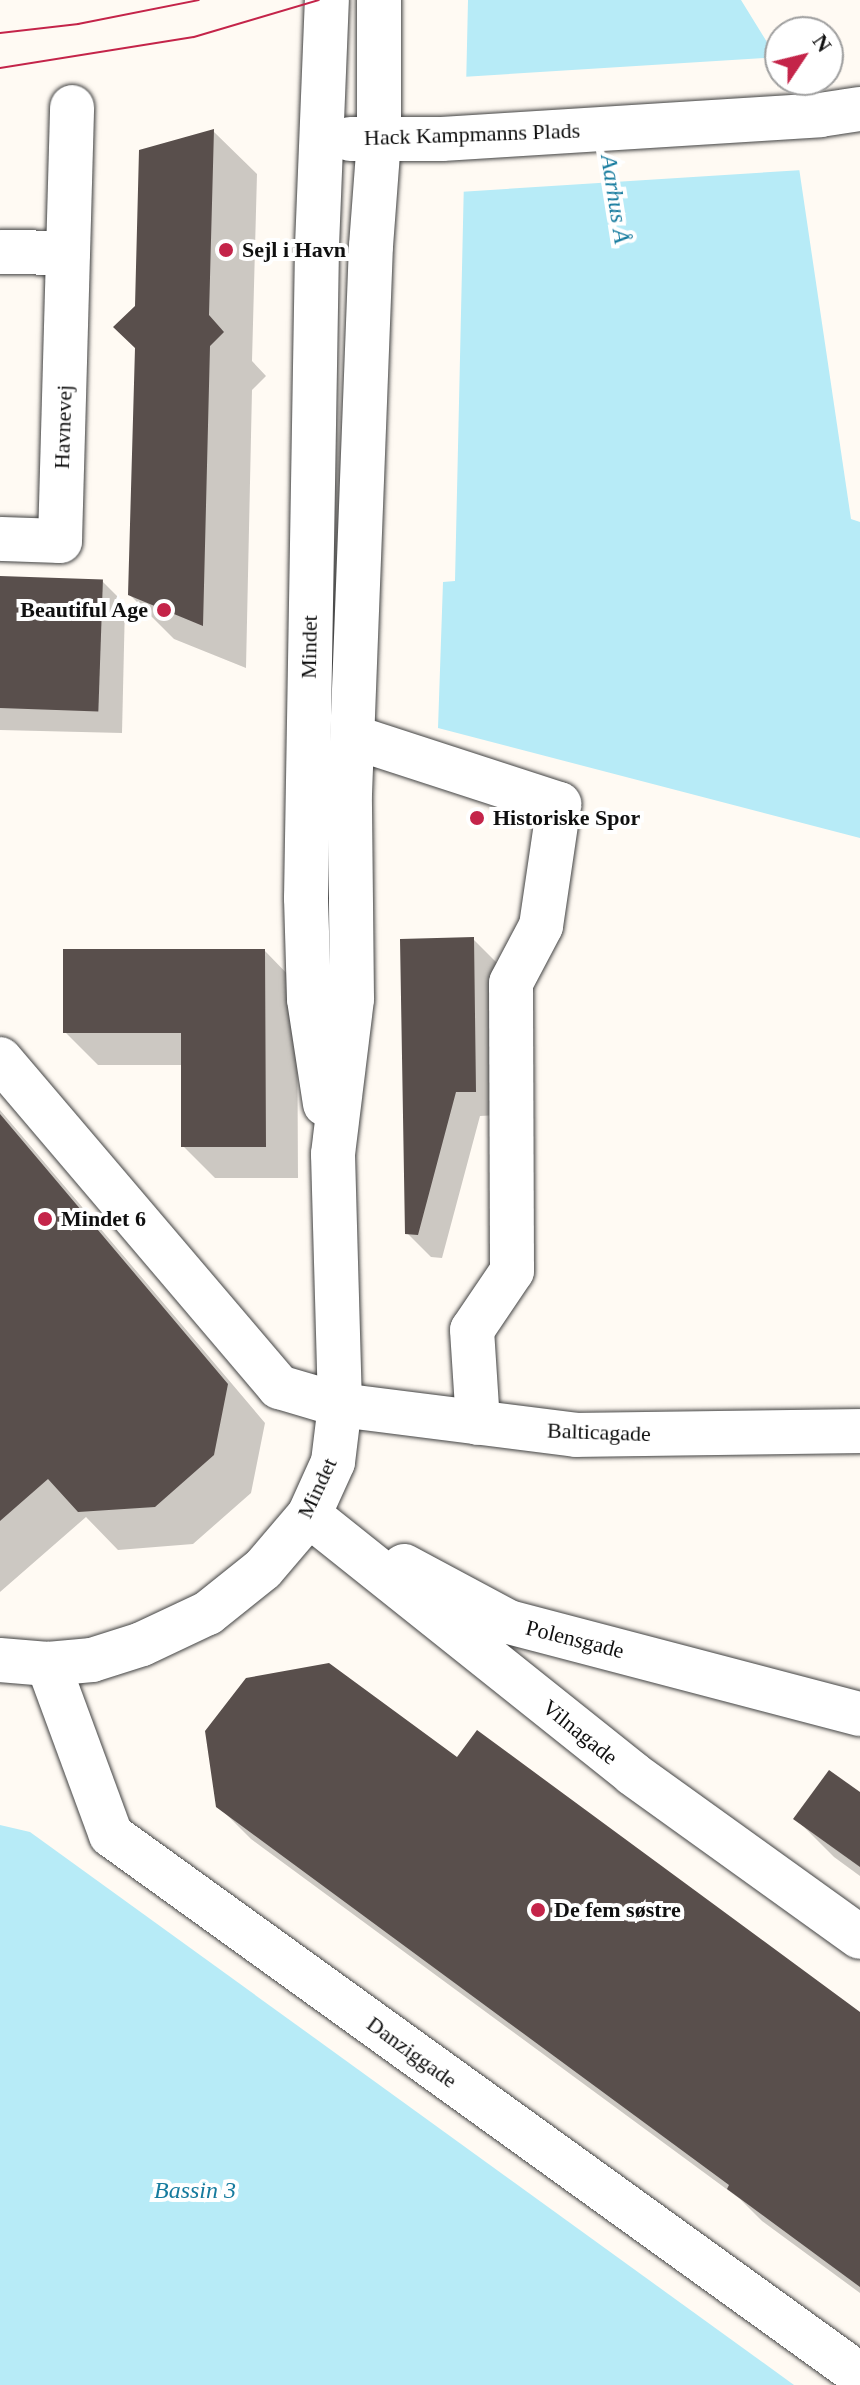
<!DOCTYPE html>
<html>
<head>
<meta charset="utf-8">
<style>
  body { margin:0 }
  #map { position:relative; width:860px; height:2385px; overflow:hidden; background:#fffaf3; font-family:"Times New Roman",serif }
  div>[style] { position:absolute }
  .water>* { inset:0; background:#b7ebf7 }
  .pier>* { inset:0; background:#fffaf3 }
  .shadow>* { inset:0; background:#0003 }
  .building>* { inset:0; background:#594f4c; transform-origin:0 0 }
  .roads { filter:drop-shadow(0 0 2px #434343) drop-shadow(0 0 2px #434343) }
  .minor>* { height:44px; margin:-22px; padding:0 22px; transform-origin:22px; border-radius:22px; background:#fff }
  .tram>* { height:2px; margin:-1px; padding:0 1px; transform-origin:1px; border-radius:1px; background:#c42449 }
  .dots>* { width:22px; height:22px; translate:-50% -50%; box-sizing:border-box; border:4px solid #fff; border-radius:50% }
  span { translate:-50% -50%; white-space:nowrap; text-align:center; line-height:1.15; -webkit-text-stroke:8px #fff; paint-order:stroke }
  .street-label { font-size:22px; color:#101010 }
  .poi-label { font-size:22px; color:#101010; font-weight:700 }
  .left { translate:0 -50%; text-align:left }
  .right { translate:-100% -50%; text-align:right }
  .water-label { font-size:24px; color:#167b9e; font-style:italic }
  .north { position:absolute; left:764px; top:16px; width:80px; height:80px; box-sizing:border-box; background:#fff; border:2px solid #9f9f9f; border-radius:50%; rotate:55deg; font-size:22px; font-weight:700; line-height:32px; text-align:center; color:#101010 }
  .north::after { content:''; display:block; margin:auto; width:28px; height:36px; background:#c42449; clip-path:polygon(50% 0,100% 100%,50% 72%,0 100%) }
</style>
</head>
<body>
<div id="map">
  <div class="water">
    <i style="clip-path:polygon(468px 0,741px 0,780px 63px,780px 80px,786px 80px,851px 519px,860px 522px,860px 838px,438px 728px,443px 582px,455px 581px)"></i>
    <i style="clip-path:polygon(0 1825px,30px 1832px,794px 2385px,0 2385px)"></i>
  </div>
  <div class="pier">
    <i style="clip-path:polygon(780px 57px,780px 80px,790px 80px,803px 170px,459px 192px,462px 77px)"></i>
  </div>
  <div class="shadow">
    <i style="clip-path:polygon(213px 131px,257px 174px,252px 361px,266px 376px,252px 390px,246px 668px,174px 639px,130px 595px,137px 306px)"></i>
    <i style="clip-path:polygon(0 578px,102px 581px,125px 604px,122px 733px,0 730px)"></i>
    <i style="clip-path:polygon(473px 939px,497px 963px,499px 1115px,480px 1116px,442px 1258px,431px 1257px,407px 1233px)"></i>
    <i style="clip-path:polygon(265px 951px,297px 984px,298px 1178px,215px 1178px,183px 1146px,183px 1065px,98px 1065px,65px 1032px)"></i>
    <i style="clip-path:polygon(0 1110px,265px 1423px,251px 1493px,193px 1544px,118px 1550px,86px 1517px,0 1592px)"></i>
    <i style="clip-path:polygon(860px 1794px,860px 1876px,834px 1857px,796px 1819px)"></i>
    <i style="clip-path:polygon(218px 1806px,860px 2015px,860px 2293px,762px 2221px,740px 2199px,251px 1839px)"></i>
  </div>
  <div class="building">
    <i style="clip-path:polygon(214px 129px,209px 315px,224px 332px,210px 346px,203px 626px,128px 595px,135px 348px,113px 327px,135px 306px,139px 150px)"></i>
    <i style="left:0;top:576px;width:103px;height:132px;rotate:2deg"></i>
    <i style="clip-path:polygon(474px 937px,476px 1092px,456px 1092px,418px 1235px,405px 1234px,400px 939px)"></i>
    <i style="clip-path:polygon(63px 949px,265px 949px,266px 1147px,181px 1147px,181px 1033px,63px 1033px)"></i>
    <i style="clip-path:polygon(0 1114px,228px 1384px,214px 1455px,155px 1507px,78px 1512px,48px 1479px,0 1521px)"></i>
    <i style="clip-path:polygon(329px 1663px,457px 1757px,477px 1730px,860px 2012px,860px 2287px,727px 2189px,729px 2185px,216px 1807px,205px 1731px,246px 1678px)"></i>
    <i style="clip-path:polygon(829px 1770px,860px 1792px,860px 1867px,793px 1819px)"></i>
  </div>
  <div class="roads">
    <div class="minor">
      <i style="left:350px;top:139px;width:92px"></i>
      <i style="left:442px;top:139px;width:379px;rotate:-3.6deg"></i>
      <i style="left:820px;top:115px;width:40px;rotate:-8.5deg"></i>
      <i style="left:0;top:252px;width:68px;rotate:0.8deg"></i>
      <i style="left:0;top:539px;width:60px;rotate:1.9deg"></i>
      <i style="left:60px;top:541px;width:434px;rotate:-88.4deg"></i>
      <i style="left:353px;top:737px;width:217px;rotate:18deg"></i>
      <i style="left:559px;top:804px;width:123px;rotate:98.4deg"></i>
      <i style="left:541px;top:926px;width:64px;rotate:117.8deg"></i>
      <i style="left:511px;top:983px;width:288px;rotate:89.8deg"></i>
      <i style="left:512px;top:1271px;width:71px;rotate:124.1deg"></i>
      <i style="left:472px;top:1330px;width:93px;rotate:86.3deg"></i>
      <i style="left:0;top:1059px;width:431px;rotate:49.6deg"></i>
      <i style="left:279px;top:1387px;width:64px;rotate:16.4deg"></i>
      <i style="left:340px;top:1405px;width:238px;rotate:7.2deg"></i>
      <i style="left:576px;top:1435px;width:284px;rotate:-0.8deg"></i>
      <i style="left:325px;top:1104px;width:106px;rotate:-98.7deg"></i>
      <i style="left:309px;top:999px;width:101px;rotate:-91.7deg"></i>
      <i style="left:306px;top:898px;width:652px;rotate:-89.03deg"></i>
      <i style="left:317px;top:246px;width:246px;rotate:-87.7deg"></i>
      <i style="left:309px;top:1515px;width:415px;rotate:38.6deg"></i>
      <i style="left:633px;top:1774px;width:279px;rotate:35.7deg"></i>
      <i style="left:404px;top:1566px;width:119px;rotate:28.1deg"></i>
      <i style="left:509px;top:1622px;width:363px;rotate:14.7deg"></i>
      <i style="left:0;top:1660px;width:48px;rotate:4.8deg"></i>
      <i style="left:48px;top:1664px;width:44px;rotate:-5.2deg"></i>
      <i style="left:92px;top:1660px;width:52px;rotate:-17.7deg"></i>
      <i style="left:142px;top:1644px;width:73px;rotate:-25.2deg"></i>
      <i style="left:208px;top:1613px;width:70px;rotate:-38.7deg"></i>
      <i style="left:263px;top:1569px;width:71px;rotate:-49.6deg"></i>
      <i style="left:309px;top:1515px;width:58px;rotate:-65.6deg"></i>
      <i style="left:333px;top:1462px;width:57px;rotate:-83deg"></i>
      <i style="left:340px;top:1405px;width:251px;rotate:-91.6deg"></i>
      <i style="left:333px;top:1154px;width:156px;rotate:-83deg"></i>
      <i style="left:352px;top:999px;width:205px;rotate:-90.6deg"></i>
      <i style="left:350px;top:794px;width:548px;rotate:-87.81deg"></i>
      <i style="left:371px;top:246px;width:107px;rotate:-85.7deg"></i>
      <i style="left:379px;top:139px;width:139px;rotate:-90deg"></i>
      <i style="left:48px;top:1664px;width:182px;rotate:69.8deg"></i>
      <i style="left:111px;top:1835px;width:923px;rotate:35.79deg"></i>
    </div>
  </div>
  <div class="tram">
    <i style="left:0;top:33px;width:79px;rotate:-6.6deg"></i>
    <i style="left:78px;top:24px;width:123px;rotate:-11.2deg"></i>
    <i style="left:0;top:68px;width:196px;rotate:-9.1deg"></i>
    <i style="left:194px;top:37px;width:130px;rotate:-16.5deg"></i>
  </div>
  <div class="dots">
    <i style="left:226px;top:250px;background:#c42449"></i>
    <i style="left:164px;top:610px;background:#c42449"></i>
    <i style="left:477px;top:818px;background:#c42449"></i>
    <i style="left:45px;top:1219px;background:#c42449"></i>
    <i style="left:538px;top:1910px;background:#c42449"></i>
  </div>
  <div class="street-label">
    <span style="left:472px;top:134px;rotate:-2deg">Hack Kampmanns Plads</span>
    <span style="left:63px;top:427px;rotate:-88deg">Havnevej</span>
    <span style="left:309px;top:647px;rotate:-89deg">Mindet</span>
    <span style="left:599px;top:1432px;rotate:2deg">Balticagade</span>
    <span style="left:317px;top:1488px;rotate:-65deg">Mindet</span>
    <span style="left:575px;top:1639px;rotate:14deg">Polensgade</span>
    <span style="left:580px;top:1732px;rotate:39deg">Vilnagade</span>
    <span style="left:412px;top:2052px;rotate:36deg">Danziggade</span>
  </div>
  <div class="poi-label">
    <span class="left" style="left:242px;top:250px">Sejl i Havn</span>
    <span class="right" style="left:148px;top:610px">Beautiful Age</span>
    <span class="left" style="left:493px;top:818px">Historiske Spor</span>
    <span class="left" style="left:61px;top:1219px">Mindet 6</span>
    <span class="left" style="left:554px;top:1910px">De fem søstre</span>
  </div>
  <div class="water-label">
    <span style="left:615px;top:199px;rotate:81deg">Aarhus Å</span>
    <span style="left:195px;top:2191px">Bassin 3</span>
  </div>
  <div class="north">N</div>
</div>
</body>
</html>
